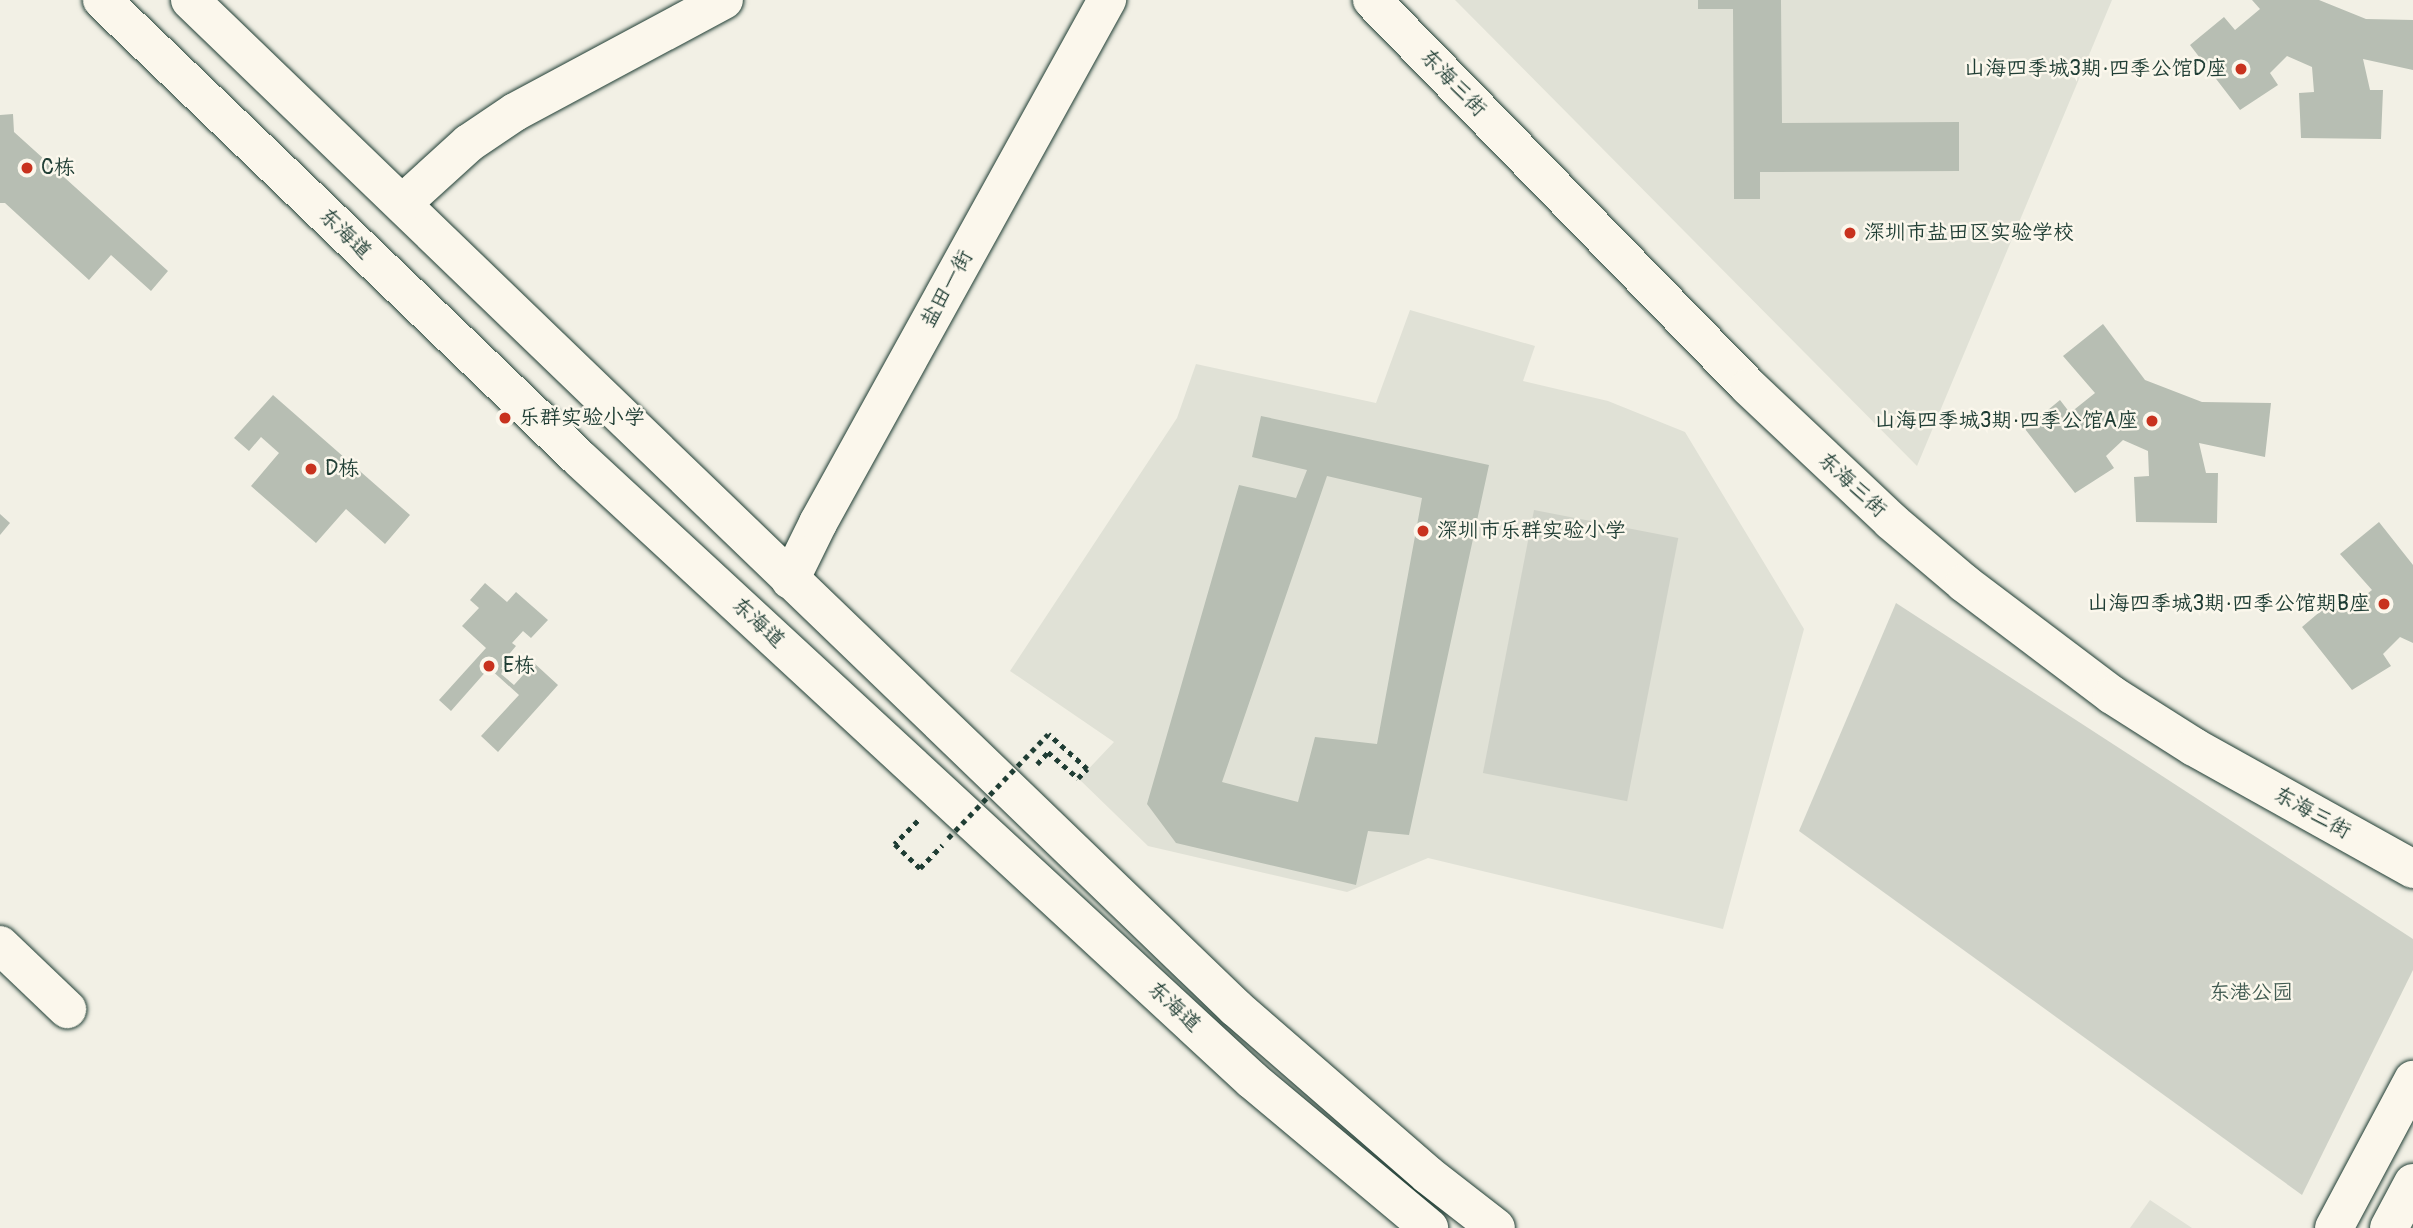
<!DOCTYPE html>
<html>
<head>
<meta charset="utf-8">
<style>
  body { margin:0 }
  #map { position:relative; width:2413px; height:1228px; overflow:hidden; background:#f2f0e5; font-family:Pangolin,"LXGW WenKai TC",sans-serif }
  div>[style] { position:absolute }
  .built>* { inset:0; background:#e0e1d6 }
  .green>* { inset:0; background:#cfd2c8; transform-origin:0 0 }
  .building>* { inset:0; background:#b7beb3 }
  .path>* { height:4.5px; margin-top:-2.25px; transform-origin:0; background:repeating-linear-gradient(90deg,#1f3d34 0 5px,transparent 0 10px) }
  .roads { filter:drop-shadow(0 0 2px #1f3d34) drop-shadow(0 0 2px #1f3d34) }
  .minor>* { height:38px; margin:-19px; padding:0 19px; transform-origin:19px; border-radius:19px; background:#fbf7ec }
  .path-bridge>* { height:4.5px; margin-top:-2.25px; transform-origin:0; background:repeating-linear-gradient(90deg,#1f3d34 0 5px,transparent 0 10px) }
  .dots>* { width:19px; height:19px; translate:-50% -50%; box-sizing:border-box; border:4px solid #fbf7ec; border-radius:50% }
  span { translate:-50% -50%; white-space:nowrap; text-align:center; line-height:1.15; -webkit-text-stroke:5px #fbf7ec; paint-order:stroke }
  .poi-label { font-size:21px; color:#1f3d34 }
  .right { translate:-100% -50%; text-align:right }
  .left { translate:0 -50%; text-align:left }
  .street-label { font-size:21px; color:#1f3d34 }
  .park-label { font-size:21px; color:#425b52 }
</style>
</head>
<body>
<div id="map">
  <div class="built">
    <i style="clip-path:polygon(1455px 0,2112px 0,1917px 466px)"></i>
    <i style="clip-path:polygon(1410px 310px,1535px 346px,1523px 381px,1608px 401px,1685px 432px,1804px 629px,1723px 929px,1428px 858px,1347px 892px,1148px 846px,1079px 779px,1114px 742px,1010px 671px,1177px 418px,1196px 364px,1376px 403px)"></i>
    <i style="clip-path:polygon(2150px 1200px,2192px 1228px,2130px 1228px)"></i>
  </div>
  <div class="green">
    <i style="left:1534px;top:510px;width:147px;height:268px;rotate:11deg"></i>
    <i style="clip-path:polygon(1896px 603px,2413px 939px,2413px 970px,2302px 1195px,1799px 831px)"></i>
  </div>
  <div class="building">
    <i style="clip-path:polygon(1698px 0,1781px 0,1782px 123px,1959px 122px,1959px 171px,1760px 172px,1760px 199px,1734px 199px,1733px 9px,1698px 9px)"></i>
    <i style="clip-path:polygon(2252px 0,2319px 0,2366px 19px,2413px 20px,2413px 70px,2363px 59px,2370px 90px,2383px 90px,2381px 139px,2301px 138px,2299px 93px,2314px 92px,2312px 67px,2287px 56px,2270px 73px,2278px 85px,2240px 110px,2190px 45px,2224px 17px,2235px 30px,2260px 9px)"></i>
    <i style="clip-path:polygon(13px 114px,14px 132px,168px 271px,151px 291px,111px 255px,89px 280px,5px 203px,0 203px,0 115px)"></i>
    <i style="clip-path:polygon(2103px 324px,2145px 380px,2202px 402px,2271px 403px,2265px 457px,2199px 443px,2206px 473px,2218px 473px,2217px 523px,2136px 522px,2134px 477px,2149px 476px,2148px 451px,2123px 440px,2106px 456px,2114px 468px,2075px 493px,2025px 429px,2060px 400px,2070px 413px,2095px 393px,2063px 356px)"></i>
    <i style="clip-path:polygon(273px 395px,410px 515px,385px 544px,346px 509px,316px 543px,251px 486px,279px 453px,261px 437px,249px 451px,234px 438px)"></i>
    <i style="clip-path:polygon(evenodd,1261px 416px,1489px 465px,1409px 835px,1368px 831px,1356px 885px,1176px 843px,1147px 804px,1239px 485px,1296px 498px,1307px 470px,1252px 457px,1261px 416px,1327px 476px,1422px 498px,1377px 744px,1315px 737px,1298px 802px,1222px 782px,1327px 476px)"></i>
    <i style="clip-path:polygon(0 514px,10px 523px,0 535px)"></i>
    <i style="clip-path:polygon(2379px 522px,2413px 565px,2413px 643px,2400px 637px,2383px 654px,2391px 666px,2352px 690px,2302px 627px,2336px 598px,2347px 610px,2372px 590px,2340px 554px)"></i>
    <i style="clip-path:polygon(485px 583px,507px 602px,516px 592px,548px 620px,531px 638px,523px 631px,512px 643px,516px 646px,506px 658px,511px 663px,501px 674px,514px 685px,534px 663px,558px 685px,498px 752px,481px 736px,519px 695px,489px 668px,451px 711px,439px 700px,486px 648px,462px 626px,479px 608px,470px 600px)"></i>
  </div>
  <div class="path">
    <i style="left:1037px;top:764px;width:16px;rotate:-47deg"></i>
    <i style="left:1048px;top:752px;width:40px;rotate:41deg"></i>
    <i style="left:1078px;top:778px;width:13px;rotate:-45deg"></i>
    <i style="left:1087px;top:769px;width:52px;rotate:-138.1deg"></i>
    <i style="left:918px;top:821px;width:33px;rotate:135deg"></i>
    <i style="left:895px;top:844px;width:35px;rotate:44deg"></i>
    <i style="left:920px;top:868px;width:32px;rotate:-46deg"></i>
  </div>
  <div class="roads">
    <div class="minor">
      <i style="left:102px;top:0;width:663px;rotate:43.84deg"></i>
      <i style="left:580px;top:459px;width:915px;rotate:42.74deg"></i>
      <i style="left:1252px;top:1080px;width:231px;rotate:39.9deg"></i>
      <i style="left:190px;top:0;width:1453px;rotate:43.94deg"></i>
      <i style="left:1236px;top:1008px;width:254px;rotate:41deg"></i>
      <i style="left:1428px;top:1175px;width:86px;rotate:37.9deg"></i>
      <i style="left:1372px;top:0;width:540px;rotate:45.75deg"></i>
      <i style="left:1749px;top:387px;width:195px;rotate:43.3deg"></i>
      <i style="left:1891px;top:521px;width:96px;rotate:40.3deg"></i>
      <i style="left:1964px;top:583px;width:186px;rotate:37.1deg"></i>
      <i style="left:2112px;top:695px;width:97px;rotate:32.4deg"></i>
      <i style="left:2194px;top:747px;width:251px;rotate:29.1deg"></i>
      <i style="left:403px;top:203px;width:89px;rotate:-42.3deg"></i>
      <i style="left:469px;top:143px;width:55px;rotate:-34deg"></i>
      <i style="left:515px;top:112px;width:237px;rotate:-28.2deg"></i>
      <i style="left:790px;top:580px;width:64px;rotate:-63.8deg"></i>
      <i style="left:818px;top:523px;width:598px;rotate:-61.08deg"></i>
      <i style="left:0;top:945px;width:93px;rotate:43.7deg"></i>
      <i style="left:2334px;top:1228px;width:168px;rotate:-61.9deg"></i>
      <i style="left:2389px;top:1228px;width:51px;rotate:-61.9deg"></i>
    </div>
  </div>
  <div class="path-bridge">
    <i style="left:948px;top:838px;width:144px;rotate:-46.1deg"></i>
  </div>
  <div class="dots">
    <i style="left:2241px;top:69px;background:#c8321e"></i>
    <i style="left:27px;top:168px;background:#c8321e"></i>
    <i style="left:1850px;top:233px;background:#c8321e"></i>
    <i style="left:505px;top:418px;background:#c8321e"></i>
    <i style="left:2152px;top:421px;background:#c8321e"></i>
    <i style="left:311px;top:469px;background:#c8321e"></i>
    <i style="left:1423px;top:531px;background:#c8321e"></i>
    <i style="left:2384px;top:604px;background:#c8321e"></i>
    <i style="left:489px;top:666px;background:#c8321e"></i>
  </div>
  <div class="poi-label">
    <span class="right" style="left:2227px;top:69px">山海四季城3期·四季公馆D座</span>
    <span class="left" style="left:41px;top:168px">C栋</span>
    <span class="left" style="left:1864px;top:233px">深圳市盐田区实验学校</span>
    <span class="left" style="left:519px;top:418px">乐群实验小学</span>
    <span class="right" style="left:2138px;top:421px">山海四季城3期·四季公馆A座</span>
    <span class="left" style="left:325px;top:469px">D栋</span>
    <span class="left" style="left:1437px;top:531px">深圳市乐群实验小学</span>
    <span class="right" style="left:2370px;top:604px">山海四季城3期·四季公馆期B座</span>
    <span class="left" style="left:503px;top:666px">E栋</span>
  </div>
  <div class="street-label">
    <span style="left:1453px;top:83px;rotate:46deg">东海三街</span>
    <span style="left:345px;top:234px;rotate:44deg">东海道</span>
    <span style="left:947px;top:289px;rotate:-61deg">盐田一街</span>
    <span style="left:1852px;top:485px;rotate:43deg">东海三街</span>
    <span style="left:758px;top:623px;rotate:43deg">东海道</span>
    <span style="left:2312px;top:813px;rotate:29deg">东海三街</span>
    <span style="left:1174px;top:1007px;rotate:43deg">东海道</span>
  </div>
  <div class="park-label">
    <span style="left:2251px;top:993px">东港公园</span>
  </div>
</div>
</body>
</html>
